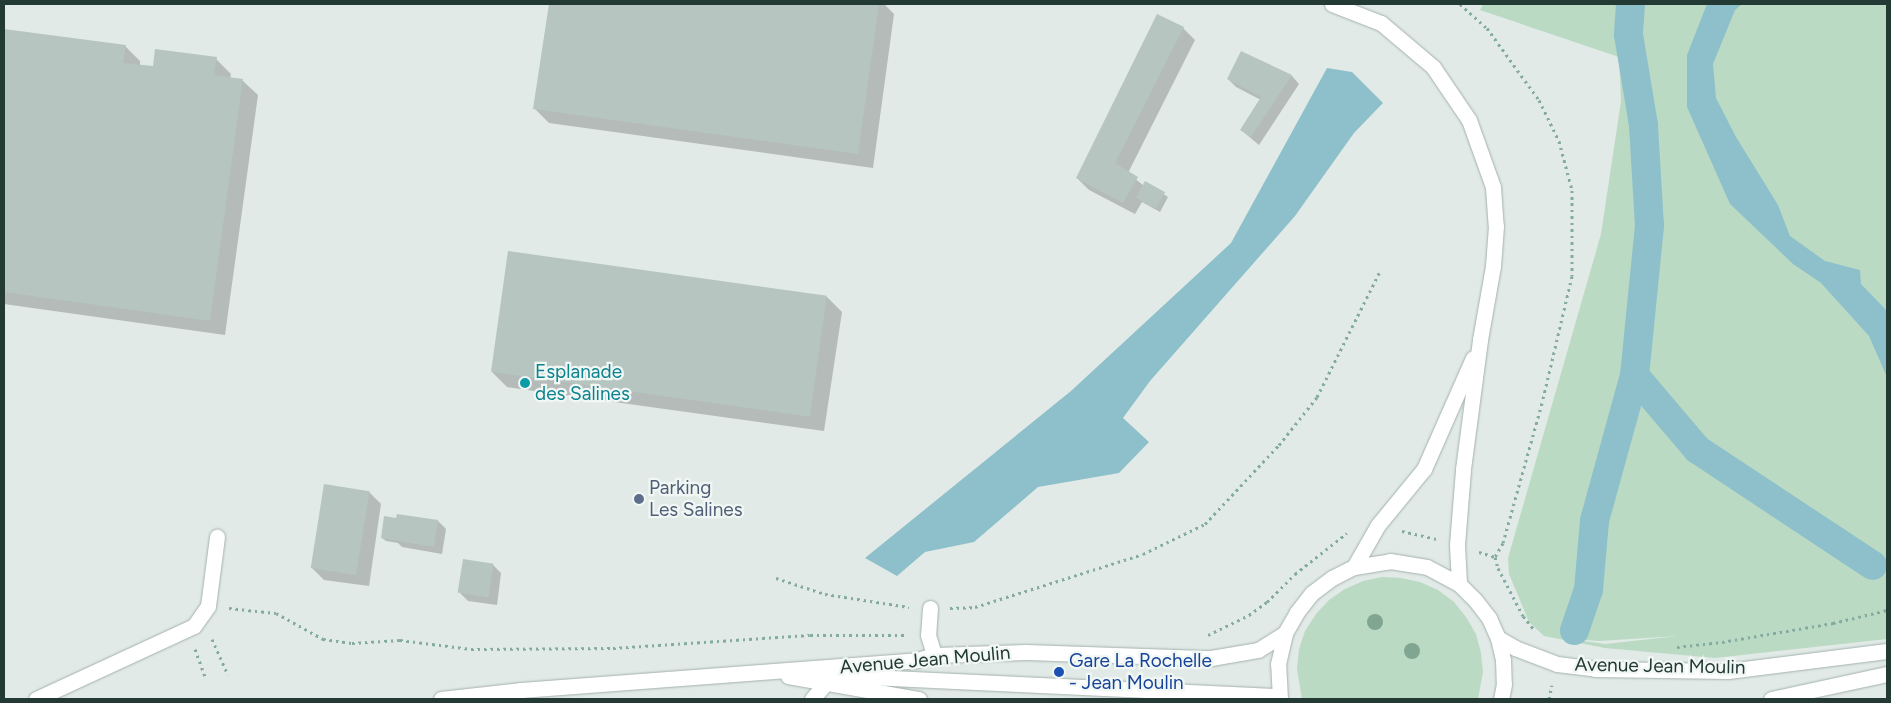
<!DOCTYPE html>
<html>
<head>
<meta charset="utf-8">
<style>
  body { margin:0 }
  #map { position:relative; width:1891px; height:703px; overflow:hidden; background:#e1eae6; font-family:Figtree,sans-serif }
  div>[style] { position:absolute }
  .green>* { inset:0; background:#bbdac4 }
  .water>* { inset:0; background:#8dc0cb }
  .shadow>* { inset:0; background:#0003 }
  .canal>* { height:29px; margin:-14.5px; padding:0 14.5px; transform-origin:14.5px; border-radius:14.5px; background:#8dc0cb }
  .building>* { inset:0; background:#b6c5bf; transform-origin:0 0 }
  .path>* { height:3px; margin-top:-1.5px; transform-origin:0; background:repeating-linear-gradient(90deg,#84aba0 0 2.5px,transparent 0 6.5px) }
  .roads { filter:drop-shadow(0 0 1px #a4b1ad) drop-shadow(0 0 1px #a4b1ad) }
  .lane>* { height:15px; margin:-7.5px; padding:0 7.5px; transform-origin:7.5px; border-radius:7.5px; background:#fff }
  .street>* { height:15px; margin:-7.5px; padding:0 7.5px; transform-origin:7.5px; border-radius:7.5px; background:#fff }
  .secondary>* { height:15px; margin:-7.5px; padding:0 7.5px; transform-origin:7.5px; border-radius:7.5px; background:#fff }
  .trees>* { width:16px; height:16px; margin:-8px; border-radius:50%; background:#80a590 }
  .dots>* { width:14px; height:14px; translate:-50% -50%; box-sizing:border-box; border:2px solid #f1f7f4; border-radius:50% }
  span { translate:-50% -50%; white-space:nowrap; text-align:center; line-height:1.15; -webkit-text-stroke:4.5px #f1f7f4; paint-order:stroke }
  .culture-label { font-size:19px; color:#0d838f }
  .left { translate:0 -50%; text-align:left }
  .service-label { font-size:19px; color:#4e5e75 }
  .street-label { font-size:19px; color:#233934 }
  .transit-label { font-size:19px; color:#164399 }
  .frame { position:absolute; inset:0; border:5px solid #233934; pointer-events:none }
</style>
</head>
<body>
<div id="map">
  <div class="green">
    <i style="clip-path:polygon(evenodd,1483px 4px,1887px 4px,1887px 639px,1715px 658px,1605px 648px,1544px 636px,1529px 622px,1509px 574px,1508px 558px,1601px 234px,1621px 101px,1619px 57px,1480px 10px,1483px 4px,1678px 636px,1605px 644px,1563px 638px,1599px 641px,1678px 636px)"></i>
    <i style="clip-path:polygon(1382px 577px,1401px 578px,1420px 582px,1438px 590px,1454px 602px,1466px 617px,1476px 634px,1481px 653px,1483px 672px,1478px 699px,1302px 699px,1297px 669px,1299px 649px,1305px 631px,1316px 614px,1329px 600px,1345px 589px,1363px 581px)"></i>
  </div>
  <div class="water">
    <i style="clip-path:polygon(1707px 4px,1742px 4px,1735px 10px,1713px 64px,1716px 98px,1736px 137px,1778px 205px,1790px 236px,1825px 261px,1860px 270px,1861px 284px,1887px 311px,1887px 377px,1869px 336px,1821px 283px,1793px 264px,1730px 204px,1687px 107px,1687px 55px)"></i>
    <i style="clip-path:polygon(1327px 68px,1352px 72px,1383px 103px,1354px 133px,1295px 216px,1150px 381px,1123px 418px,1149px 442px,1119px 473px,1038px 487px,974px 542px,925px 552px,897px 576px,865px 558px,1071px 391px,1231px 243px)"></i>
  </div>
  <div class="shadow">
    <i style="clip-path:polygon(550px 4px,884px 4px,894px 14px,873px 168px,549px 123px,534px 108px)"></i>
    <i style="clip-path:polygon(1183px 28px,1195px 40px,1128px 173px,1144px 186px,1146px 183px,1168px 197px,1160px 212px,1142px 202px,1135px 214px,1089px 190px,1077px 178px)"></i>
    <i style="clip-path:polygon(4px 31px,125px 46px,140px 61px,140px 66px,154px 68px,216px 59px,231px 74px,230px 79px,243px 81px,258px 95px,225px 335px,4px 304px)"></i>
    <i style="clip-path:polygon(1241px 53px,1292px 76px,1299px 84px,1259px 145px,1241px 130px,1261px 100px,1236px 87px,1228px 79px)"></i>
    <i style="clip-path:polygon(827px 297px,842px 312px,824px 431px,507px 387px,492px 372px)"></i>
    <i style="clip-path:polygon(369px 492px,381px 504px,369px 586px,324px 580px,312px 568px)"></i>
    <i style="clip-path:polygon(438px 521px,446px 529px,442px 554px,402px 547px,398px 543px,386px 541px,382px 538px)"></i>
    <i style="clip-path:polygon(493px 565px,501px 573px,497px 605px,468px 601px,460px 593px)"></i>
  </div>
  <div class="canal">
    <i style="left:1630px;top:4px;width:30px;rotate:94deg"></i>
    <i style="left:1628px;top:34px;width:92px;rotate:80.6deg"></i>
    <i style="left:1643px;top:125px;width:100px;rotate:86.6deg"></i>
    <i style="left:1649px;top:225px;width:151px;rotate:95.7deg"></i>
    <i style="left:1574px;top:630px;width:43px;rotate:-71.1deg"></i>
    <i style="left:1588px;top:589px;width:69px;rotate:-85deg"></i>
    <i style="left:1594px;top:520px;width:150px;rotate:-74.6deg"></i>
    <i style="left:1634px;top:375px;width:97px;rotate:49.6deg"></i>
    <i style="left:1697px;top:449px;width:210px;rotate:33.5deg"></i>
  </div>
  <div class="building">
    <i style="clip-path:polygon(549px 4px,879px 4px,858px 154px,533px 109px)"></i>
    <i style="clip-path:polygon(1157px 14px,1184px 27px,1115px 163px,1138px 177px,1123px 203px,1076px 178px)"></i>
    <i style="clip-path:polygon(4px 29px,126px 45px,123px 63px,153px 66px,155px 49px,217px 57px,214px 75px,243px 79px,210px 321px,4px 292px)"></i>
    <i style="clip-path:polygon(1241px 51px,1292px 75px,1251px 137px,1240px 130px,1261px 97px,1227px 79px)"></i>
    <i style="left:1145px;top:181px;width:23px;height:19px;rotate:29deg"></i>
    <i style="left:508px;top:251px;width:322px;height:122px;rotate:8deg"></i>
    <i style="left:324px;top:484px;width:46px;height:85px;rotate:9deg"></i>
    <i style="clip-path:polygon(397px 514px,438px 520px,434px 547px,381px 538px,384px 516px,396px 518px)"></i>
    <i style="left:463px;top:559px;width:31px;height:34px;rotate:9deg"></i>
  </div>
  <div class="path">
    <i style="left:1460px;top:4px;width:36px;rotate:42deg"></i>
    <i style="left:1487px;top:28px;width:89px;rotate:54.2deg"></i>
    <i style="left:1539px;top:100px;width:46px;rotate:64deg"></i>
    <i style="left:1559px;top:141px;width:51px;rotate:75.1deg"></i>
    <i style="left:1572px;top:190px;width:86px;rotate:90deg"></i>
    <i style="left:1572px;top:276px;width:130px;rotate:103.3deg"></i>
    <i style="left:1542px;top:403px;width:145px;rotate:105.6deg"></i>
    <i style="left:1503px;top:543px;width:16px;rotate:120deg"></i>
    <i style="left:1495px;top:557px;width:11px;rotate:75deg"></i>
    <i style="left:1498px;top:568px;width:54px;rotate:62.5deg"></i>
    <i style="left:1523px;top:616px;width:19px;rotate:51deg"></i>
    <i style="left:1402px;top:531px;width:36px;rotate:13deg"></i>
    <i style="left:1479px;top:552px;width:17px;rotate:17deg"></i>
    <i style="left:776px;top:578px;width:52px;rotate:18.1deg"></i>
    <i style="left:825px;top:594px;width:85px;rotate:8.8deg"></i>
    <i style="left:229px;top:608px;width:47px;rotate:6.1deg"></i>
    <i style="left:276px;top:613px;width:54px;rotate:29deg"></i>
    <i style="left:323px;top:639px;width:29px;rotate:8deg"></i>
    <i style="left:352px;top:643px;width:48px;rotate:-3.6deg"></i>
    <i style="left:400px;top:640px;width:72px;rotate:7.2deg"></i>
    <i style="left:471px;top:649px;width:142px;rotate:-0.4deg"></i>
    <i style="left:613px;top:648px;width:197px;rotate:-3.8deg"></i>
    <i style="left:810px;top:635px;width:97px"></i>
    <i style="left:950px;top:608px;width:25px;rotate:-2deg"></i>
    <i style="left:975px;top:607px;width:176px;rotate:-17.5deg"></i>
    <i style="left:1143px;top:554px;width:69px;rotate:-25.8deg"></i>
    <i style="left:1205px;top:524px;width:108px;rotate:-46.9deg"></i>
    <i style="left:1279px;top:445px;width:61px;rotate:-51.6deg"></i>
    <i style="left:1317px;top:397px;width:139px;rotate:-63.4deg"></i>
    <i style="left:1208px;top:635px;width:46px;rotate:-26deg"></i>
    <i style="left:1249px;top:615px;width:22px;rotate:-36deg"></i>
    <i style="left:1267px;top:602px;width:40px;rotate:-45deg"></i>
    <i style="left:1295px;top:574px;width:66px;rotate:-38.3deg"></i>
    <i style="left:212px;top:639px;width:39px;rotate:66deg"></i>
    <i style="left:1677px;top:647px;width:45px;rotate:-6.3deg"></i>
    <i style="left:1722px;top:642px;width:113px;rotate:-9.7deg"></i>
    <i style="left:1833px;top:623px;width:56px;rotate:-13.5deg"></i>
    <i style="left:195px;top:649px;width:32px;rotate:70deg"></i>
    <i style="left:1549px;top:699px;width:14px;rotate:-78deg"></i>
  </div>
  <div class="roads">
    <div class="lane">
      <i style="left:806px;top:674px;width:474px;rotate:2.7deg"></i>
      <i style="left:812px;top:699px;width:20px;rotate:-49deg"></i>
    </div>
    <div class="street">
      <i style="left:930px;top:608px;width:27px;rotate:94deg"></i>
      <i style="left:928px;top:635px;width:21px;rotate:73deg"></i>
      <i style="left:36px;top:699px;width:174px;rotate:-24.8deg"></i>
      <i style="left:194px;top:626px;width:24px;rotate:-55deg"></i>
      <i style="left:208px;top:606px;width:70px;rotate:-82.6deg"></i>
    </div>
    <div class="secondary">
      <i style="left:1332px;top:4px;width:53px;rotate:21.2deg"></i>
      <i style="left:1381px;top:23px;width:68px;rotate:40.2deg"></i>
      <i style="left:1433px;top:67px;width:64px;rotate:55.8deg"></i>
      <i style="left:1469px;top:120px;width:71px;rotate:70.3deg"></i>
      <i style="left:1493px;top:187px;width:39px;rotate:86deg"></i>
      <i style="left:1496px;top:226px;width:40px;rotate:94.3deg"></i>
      <i style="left:1493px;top:266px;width:75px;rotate:100deg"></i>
      <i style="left:1480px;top:340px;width:131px;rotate:97.5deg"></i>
      <i style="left:1463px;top:470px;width:75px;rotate:94.6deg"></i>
      <i style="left:1457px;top:545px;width:39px;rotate:87deg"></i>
      <i style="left:1354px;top:567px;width:48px;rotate:-60.3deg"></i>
      <i style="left:1378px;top:525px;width:72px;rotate:-50.6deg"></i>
      <i style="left:1424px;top:469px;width:121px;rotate:-66.2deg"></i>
      <i style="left:1498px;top:638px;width:20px;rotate:30deg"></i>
      <i style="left:1515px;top:648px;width:45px;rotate:20.9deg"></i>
      <i style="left:1557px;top:664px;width:38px;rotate:7deg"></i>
      <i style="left:1595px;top:669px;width:133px;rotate:0.9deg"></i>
      <i style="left:1728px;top:671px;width:160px;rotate:-7.2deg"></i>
      <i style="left:788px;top:676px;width:133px;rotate:10deg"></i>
      <i style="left:441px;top:699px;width:81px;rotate:-6.4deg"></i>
      <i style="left:521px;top:690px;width:397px;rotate:-4.3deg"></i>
      <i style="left:917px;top:660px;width:18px;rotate:-16deg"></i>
      <i style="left:934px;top:655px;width:92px;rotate:-1.9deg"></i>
      <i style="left:1026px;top:652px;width:185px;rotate:1.9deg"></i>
      <i style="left:1211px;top:658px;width:48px;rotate:-9.7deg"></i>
      <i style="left:1258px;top:650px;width:32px;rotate:-32deg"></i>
      <i style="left:1280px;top:699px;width:35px;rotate:-93deg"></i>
      <i style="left:1278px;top:664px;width:32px;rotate:-77deg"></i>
      <i style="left:1285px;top:633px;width:24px;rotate:-60deg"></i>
      <i style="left:1297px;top:612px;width:24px;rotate:-52deg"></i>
      <i style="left:1312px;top:593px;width:25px;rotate:-37deg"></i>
      <i style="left:1332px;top:578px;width:25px;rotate:-27deg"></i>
      <i style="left:1354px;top:567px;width:36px;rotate:-9deg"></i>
      <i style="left:1390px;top:561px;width:37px;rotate:9deg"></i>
      <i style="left:1427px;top:567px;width:36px;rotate:28deg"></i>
      <i style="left:1459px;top:584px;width:23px;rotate:45deg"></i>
      <i style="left:1475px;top:600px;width:23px;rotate:52deg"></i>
      <i style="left:1489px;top:618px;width:22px;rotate:66deg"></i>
      <i style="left:1498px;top:638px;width:23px;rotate:77deg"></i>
      <i style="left:1503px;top:660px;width:24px;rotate:88deg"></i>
      <i style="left:1504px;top:684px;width:15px;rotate:101deg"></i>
      <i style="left:1771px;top:699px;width:119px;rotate:-12.2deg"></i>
    </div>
  </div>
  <div class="trees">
    <i style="left:1375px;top:622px"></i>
    <i style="left:1412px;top:651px"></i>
  </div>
  <div class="dots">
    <i style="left:525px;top:383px;background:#0f9aa8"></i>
    <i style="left:639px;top:499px;background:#5c6f8a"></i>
    <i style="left:1059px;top:672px;background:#1a4fb4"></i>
  </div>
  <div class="culture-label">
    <span class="left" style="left:535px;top:383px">Esplanade<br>des Salines</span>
  </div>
  <div class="service-label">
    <span class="left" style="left:649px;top:499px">Parking<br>Les Salines</span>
  </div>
  <div class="street-label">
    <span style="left:925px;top:660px;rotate:-5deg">Avenue Jean Moulin</span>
    <span style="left:1660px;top:666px;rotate:1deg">Avenue Jean Moulin</span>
  </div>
  <div class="transit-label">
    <span class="left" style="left:1069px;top:672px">Gare La Rochelle<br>- Jean Moulin</span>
  </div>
  <div class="frame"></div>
</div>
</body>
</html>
